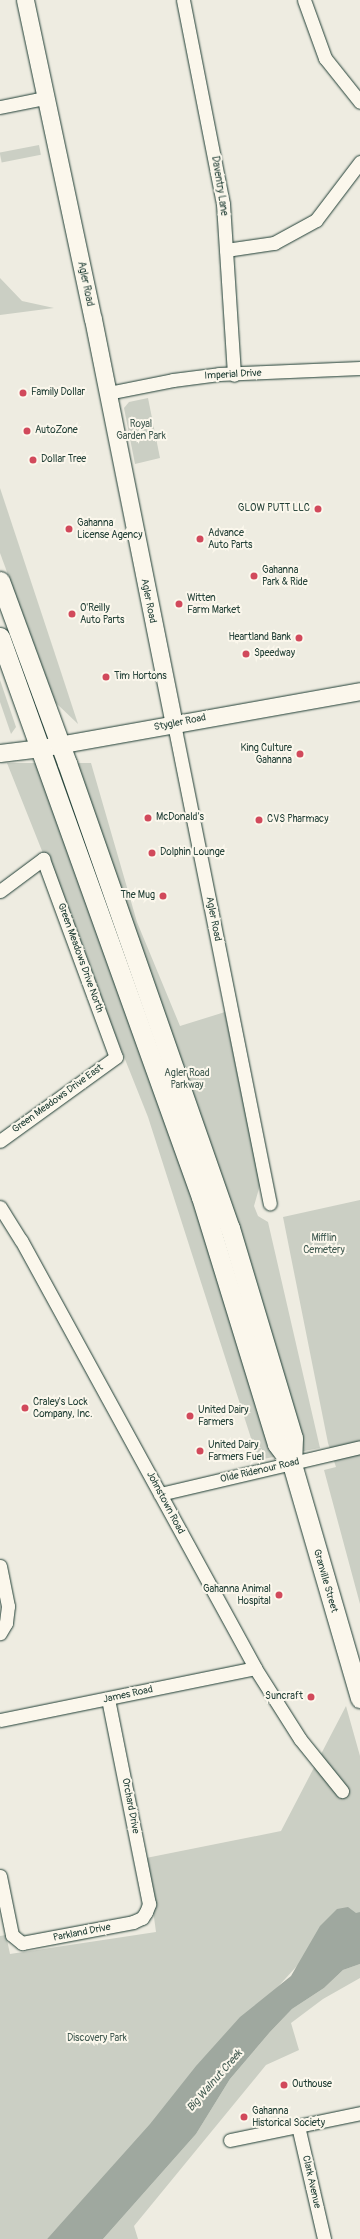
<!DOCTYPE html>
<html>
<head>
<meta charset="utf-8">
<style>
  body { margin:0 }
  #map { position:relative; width:360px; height:2239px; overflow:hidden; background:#eeece1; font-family:Pangolin,sans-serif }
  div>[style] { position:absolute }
  .green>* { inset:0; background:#cbcfc4; transform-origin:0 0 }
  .water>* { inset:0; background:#9fa89f }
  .roads { filter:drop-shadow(0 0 1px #1f3d34) drop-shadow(0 0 1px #1f3d34) }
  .minor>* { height:13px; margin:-6.5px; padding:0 6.5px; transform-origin:6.5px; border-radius:6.5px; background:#fbf7ec }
  .major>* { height:17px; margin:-8.5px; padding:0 8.5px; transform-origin:8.5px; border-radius:8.5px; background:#fbf7ec }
  .highway>* { height:19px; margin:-9.5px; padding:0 9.5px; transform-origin:9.5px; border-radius:9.5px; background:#fbf7ec }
  .dots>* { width:11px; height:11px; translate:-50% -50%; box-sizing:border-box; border:2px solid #fbf7ec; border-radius:50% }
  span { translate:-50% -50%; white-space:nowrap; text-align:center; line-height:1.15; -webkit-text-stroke:4px #fbf7ec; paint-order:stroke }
  .street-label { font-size:10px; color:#1f3d34 }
  .poi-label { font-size:10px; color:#1f3d34 }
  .left { translate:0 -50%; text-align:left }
  .right { translate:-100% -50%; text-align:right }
  .park-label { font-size:10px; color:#415a51 }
  .water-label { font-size:11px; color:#455d54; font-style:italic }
</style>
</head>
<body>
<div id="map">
  <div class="green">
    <i style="left:39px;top:145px;width:10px;height:40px;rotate:79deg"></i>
    <i style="clip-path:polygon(0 278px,22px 301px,54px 308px,0 315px)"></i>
    <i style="clip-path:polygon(148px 398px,160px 458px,135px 464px,124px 408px,129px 402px)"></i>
    <i style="clip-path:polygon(0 488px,59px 666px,78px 724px,55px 702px,0 553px)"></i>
    <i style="clip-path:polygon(0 680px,16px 727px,11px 734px,0 702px)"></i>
    <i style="clip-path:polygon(7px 763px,91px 763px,137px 922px,180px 1026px,225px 1012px,260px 1185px,254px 1206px,258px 1216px,268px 1222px,320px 1448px,258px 1460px,148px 1117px)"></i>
    <i style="clip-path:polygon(360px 1200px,360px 1604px,324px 1470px,336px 1467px,328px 1443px,283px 1217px)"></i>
    <i style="clip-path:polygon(346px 1706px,360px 1756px,360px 1912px,296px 1967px,47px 2239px,0 2239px,0 1936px,6px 1935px,10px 1954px,156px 1932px,146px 1858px,281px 1831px)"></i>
    <i style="clip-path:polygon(360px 1964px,360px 1978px,323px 1999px,291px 2023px,299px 2050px,266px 2065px,134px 2226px,138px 2239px,103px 2239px,196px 2134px,230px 2079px,270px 2032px,292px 2009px,324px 1988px,343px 1970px)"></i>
  </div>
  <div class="water">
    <i style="clip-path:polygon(348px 1907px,356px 1913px,360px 1912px,360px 1964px,343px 1970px,324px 1988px,292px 2009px,270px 2032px,230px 2079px,196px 2134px,103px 2239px,47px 2239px,150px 2124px,196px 2066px,240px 2017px,291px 1976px,320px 1926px,337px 1909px)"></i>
  </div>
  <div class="roads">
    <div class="minor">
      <i style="left:183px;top:0;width:208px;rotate:78.9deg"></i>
      <i style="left:223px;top:204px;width:171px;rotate:86.3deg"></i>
      <i style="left:304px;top:0;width:62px;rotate:70.1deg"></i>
      <i style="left:325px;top:58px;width:56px;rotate:51.5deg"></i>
      <i style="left:0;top:107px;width:46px;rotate:-11.3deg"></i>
      <i style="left:226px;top:250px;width:49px;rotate:-8.3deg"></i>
      <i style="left:274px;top:243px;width:48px;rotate:-28.7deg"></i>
      <i style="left:316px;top:220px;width:73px;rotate:-52.8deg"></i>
      <i style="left:108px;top:393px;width:66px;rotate:-11.3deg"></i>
      <i style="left:173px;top:380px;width:46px;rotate:-7.4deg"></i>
      <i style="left:219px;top:374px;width:141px;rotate:-2.4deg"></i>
      <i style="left:174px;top:724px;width:489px;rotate:78.7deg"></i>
      <i style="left:0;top:891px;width:54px;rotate:-36.7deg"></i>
      <i style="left:43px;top:859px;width:211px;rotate:69.8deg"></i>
      <i style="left:116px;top:1057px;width:143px;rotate:144.1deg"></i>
      <i style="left:0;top:1207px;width:39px;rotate:58deg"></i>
      <i style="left:21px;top:1240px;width:488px;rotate:61.3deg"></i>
      <i style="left:255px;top:1668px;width:84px;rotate:57.6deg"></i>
      <i style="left:300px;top:1739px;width:67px;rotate:51.1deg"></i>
      <i style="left:160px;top:1494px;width:205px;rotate:-13.2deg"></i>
      <i style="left:0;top:1566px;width:41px;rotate:78.7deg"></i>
      <i style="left:8px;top:1606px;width:17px;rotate:97deg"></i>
      <i style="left:6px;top:1623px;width:12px;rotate:121deg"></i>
      <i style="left:0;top:1720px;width:260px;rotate:-11.5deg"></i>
      <i style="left:0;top:1876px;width:60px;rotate:78.5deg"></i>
      <i style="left:12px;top:1935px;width:13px;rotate:39deg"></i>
      <i style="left:22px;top:1943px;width:113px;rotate:-10.7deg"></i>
      <i style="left:133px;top:1922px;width:10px;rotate:-24deg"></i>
      <i style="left:142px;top:1918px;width:7px;rotate:-56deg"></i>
      <i style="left:146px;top:1912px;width:9px;rotate:-69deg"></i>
      <i style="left:149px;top:1904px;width:209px;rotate:-101.3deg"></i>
      <i style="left:298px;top:2126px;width:116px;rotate:77deg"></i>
      <i style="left:230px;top:2140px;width:133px;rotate:-11.7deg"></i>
    </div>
    <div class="major">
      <i style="left:25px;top:0;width:326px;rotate:78deg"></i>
      <i style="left:93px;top:319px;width:413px;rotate:78.7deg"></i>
      <i style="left:0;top:753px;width:41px;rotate:-7deg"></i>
      <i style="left:41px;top:748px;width:324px;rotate:-10.1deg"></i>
    </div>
    <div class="highway">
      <i style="left:0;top:581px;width:194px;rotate:69.8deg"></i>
      <i style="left:67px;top:763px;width:493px;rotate:70.7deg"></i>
      <i style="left:230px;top:1228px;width:219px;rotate:73.3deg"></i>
      <i style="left:293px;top:1438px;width:26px;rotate:92deg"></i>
      <i style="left:292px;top:1464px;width:244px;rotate:73.8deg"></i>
      <i style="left:0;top:637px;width:595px;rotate:70.26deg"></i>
      <i style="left:201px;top:1197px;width:258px;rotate:72.9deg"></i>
      <i style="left:277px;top:1444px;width:25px;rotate:53deg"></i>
    </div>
  </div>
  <div class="dots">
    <i style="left:23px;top:393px;background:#d1495b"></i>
    <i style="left:27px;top:431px;background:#d1495b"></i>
    <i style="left:33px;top:460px;background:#d1495b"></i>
    <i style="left:318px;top:509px;background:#d1495b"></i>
    <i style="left:69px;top:529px;background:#d1495b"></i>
    <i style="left:200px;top:539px;background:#d1495b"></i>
    <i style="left:254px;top:576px;background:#d1495b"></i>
    <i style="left:179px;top:604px;background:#d1495b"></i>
    <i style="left:72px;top:614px;background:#d1495b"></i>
    <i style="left:299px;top:638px;background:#d1495b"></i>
    <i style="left:246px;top:654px;background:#d1495b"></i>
    <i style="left:106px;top:677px;background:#d1495b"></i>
    <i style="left:300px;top:754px;background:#d1495b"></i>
    <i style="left:148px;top:818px;background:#d1495b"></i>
    <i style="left:259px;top:820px;background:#d1495b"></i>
    <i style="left:152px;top:853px;background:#d1495b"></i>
    <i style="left:163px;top:896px;background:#d1495b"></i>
    <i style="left:25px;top:1408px;background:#d1495b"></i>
    <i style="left:190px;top:1416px;background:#d1495b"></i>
    <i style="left:200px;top:1451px;background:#d1495b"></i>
    <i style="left:279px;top:1595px;background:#d1495b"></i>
    <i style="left:311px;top:1697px;background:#d1495b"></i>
    <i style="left:284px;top:2085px;background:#d1495b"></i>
    <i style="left:244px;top:2117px;background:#d1495b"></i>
  </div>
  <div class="street-label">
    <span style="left:219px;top:186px;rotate:81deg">Daventry Lane</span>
    <span style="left:85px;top:284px;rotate:78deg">Agler Road</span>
    <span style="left:233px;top:375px;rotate:-3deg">Imperial Drive</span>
    <span style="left:148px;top:601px;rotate:79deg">Agler Road</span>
    <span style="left:180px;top:723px;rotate:-11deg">Stygler Road</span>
    <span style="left:213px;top:919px;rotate:79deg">Agler Road</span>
    <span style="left:80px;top:958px;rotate:70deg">Green Meadows Drive North</span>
    <span style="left:58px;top:1099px;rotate:-36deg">Green Meadows Drive East</span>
    <span style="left:260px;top:1471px;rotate:-13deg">Olde Ridenour Road</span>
    <span style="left:165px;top:1503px;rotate:62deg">Johnstown Road</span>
    <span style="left:325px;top:1581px;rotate:74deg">Granville Street</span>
    <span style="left:128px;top:1695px;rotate:-12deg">James Road</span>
    <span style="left:130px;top:1806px;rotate:79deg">Orchard Drive</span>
    <span style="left:82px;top:1933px;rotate:-11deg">Parkland Drive</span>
    <span style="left:311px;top:2182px;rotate:77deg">Clark Avenue</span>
  </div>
  <div class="poi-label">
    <span class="left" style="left:31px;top:393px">Family Dollar</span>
    <span class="left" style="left:35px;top:431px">AutoZone</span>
    <span class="left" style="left:41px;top:460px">Dollar Tree</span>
    <span class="right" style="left:310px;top:509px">GLOW PUTT LLC</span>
    <span class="left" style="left:77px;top:529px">Gahanna<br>License Agency</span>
    <span class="left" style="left:208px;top:539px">Advance<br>Auto Parts</span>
    <span class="left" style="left:262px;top:576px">Gahanna<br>Park &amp; Ride</span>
    <span class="left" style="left:187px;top:604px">Witten<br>Farm Market</span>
    <span class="left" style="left:80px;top:614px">O'Reilly<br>Auto Parts</span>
    <span class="right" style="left:291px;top:638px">Heartland Bank</span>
    <span class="left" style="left:254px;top:654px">Speedway</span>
    <span class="left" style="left:114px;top:677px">Tim Hortons</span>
    <span class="right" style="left:292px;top:754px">King Culture<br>Gahanna</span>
    <span class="left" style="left:156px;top:818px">McDonald's</span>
    <span class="left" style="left:267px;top:820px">CVS Pharmacy</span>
    <span class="left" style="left:160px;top:853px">Dolphin Lounge</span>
    <span class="right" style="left:155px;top:896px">The Mug</span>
    <span class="left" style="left:33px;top:1408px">Craley's Lock<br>Company, Inc.</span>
    <span class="left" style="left:198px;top:1416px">United Dairy<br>Farmers</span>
    <span class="left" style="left:208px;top:1451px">United Dairy<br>Farmers Fuel</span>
    <span class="right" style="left:271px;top:1595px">Gahanna Animal<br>Hospital</span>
    <span class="right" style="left:303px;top:1697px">Suncraft</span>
    <span class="left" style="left:292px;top:2085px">Outhouse</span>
    <span class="left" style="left:252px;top:2117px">Gahanna<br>Historical Society</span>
  </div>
  <div class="park-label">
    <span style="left:141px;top:430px">Royal<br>Garden Park</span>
    <span style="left:187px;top:1079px">Agler Road<br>Parkway</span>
    <span style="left:324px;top:1244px">Mifflin<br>Cemetery</span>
    <span style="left:97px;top:2039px">Discovery Park</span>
  </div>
  <div class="water-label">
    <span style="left:215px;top:2081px;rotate:-49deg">Big Walnut Creek</span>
  </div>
</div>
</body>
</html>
